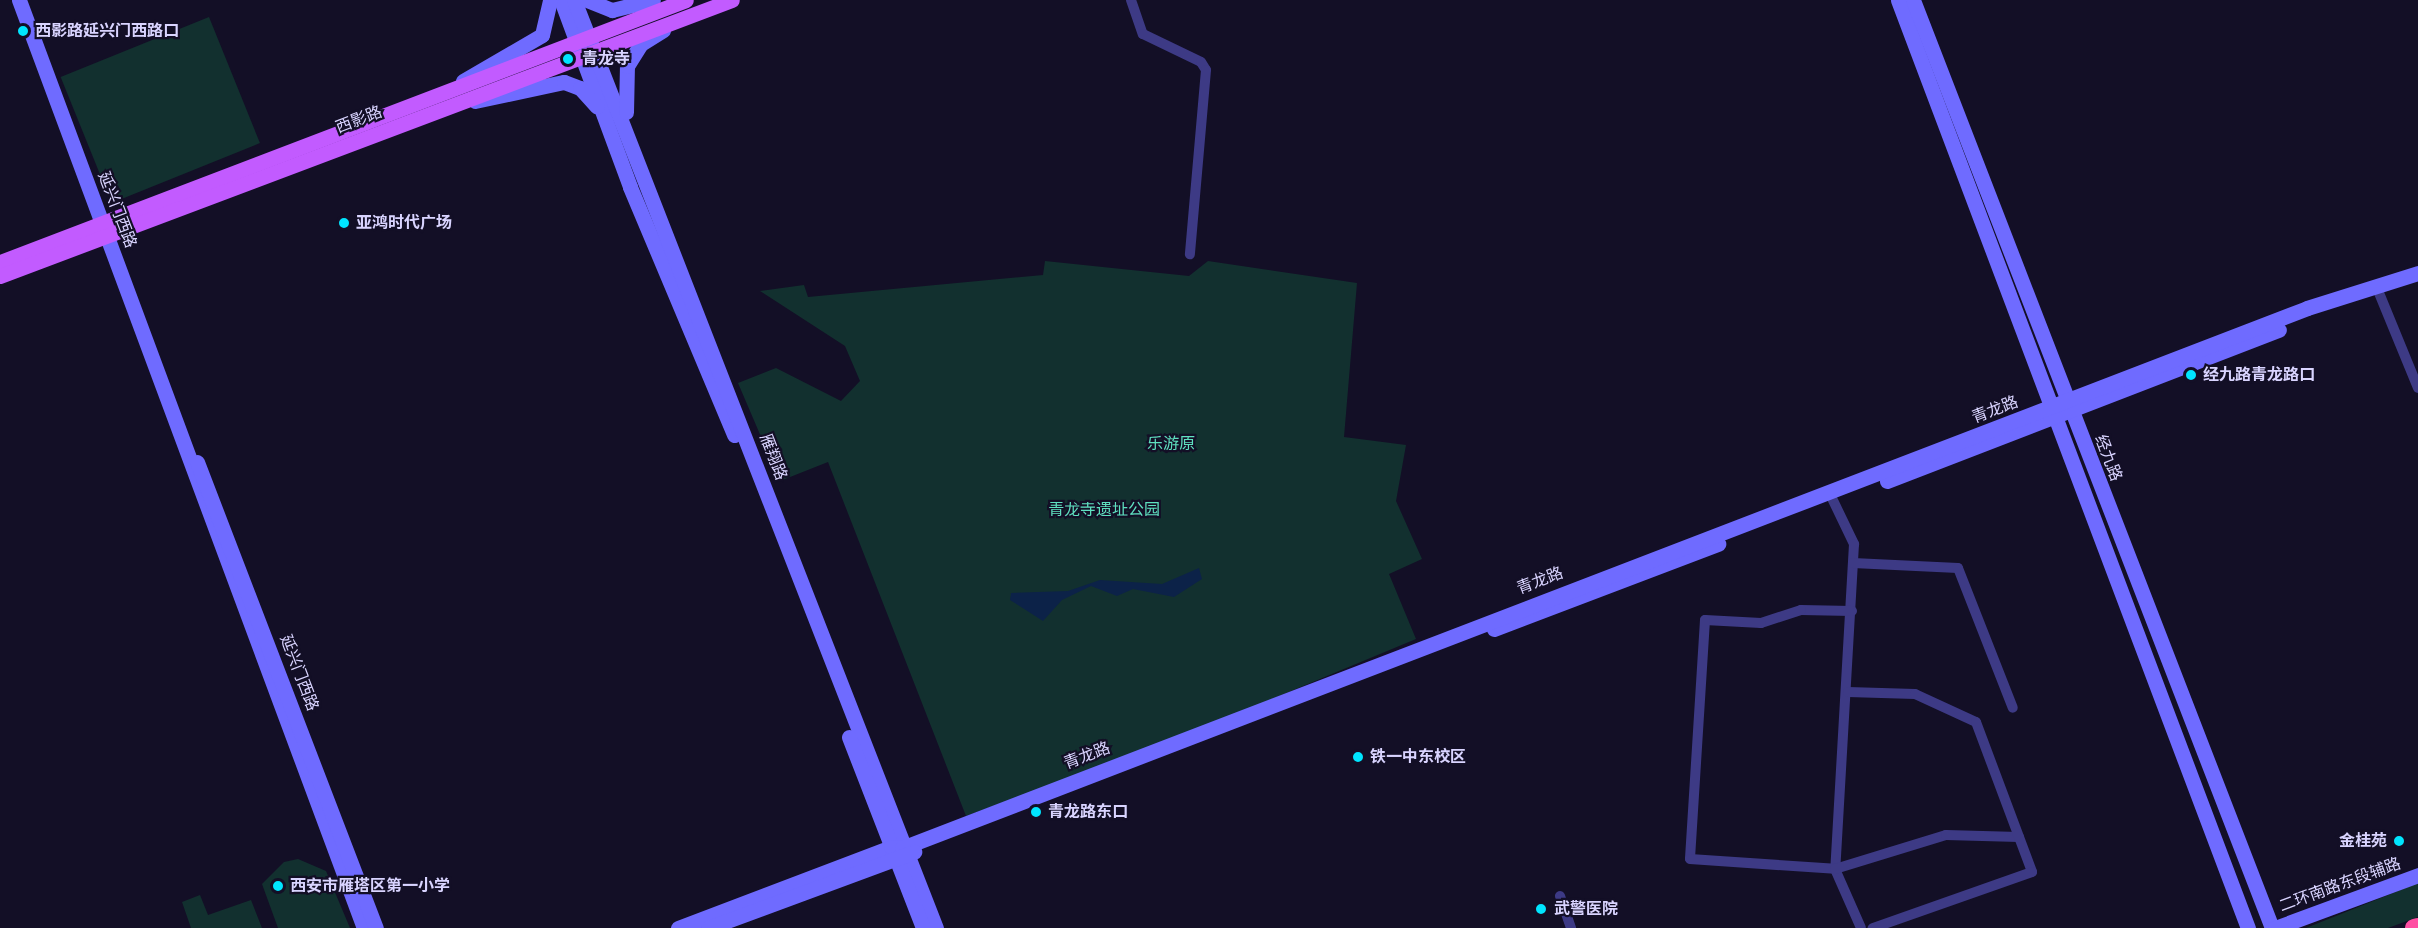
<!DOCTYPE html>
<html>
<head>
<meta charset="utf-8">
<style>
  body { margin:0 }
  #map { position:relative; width:2418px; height:928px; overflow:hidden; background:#130f26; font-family:"Roboto Condensed","Noto Sans SC",sans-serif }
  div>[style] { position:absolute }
  .green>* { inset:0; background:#12302f; transform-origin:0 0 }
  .water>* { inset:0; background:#0c2248 }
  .street>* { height:10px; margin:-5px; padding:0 5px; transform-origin:5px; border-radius:5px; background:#3d3a85 }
  .secondary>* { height:15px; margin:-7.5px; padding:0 7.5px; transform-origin:7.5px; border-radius:7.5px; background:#6f6bff }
  .primary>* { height:15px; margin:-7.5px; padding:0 7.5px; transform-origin:7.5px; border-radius:7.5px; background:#c25bff }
  .highway>* { height:18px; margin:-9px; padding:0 9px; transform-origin:9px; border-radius:9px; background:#ff4fa3 }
  .dots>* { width:16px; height:16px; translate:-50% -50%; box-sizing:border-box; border:3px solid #130f26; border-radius:50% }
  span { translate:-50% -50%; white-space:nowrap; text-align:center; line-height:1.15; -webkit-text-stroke:4.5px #130f26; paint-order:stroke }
  .poi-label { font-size:16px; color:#d9d4ff; font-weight:700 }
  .left { translate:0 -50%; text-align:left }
  .right { translate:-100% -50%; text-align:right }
  .street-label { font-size:16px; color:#d9d4ff }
  .park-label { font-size:16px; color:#5fe0c0 }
</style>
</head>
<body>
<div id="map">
  <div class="green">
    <i style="left:209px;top:17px;width:136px;height:160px;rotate:68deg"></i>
    <i style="clip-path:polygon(1045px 261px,1189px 276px,1208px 261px,1357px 283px,1344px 437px,1406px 445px,1396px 501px,1422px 559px,1389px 574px,1416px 639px,1178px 738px,966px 816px,828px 462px,780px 481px,738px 383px,776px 368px,841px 401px,860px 381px,845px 346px,760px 291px,804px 285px,808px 297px,1043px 275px)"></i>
    <i style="clip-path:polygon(298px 859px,326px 871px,350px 928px,278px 928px,262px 884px,284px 862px)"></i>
    <i style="clip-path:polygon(2418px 883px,2418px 917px,2388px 928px,2306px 928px)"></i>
    <i style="clip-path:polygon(200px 895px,208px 915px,251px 900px,262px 928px,191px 928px,182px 902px)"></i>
  </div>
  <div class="water">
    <i style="clip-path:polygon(1199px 568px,1202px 579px,1174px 597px,1133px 589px,1117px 596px,1091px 586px,1062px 600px,1043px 621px,1010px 600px,1011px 593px,1068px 591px,1100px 580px,1162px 584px)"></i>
  </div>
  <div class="street">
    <i style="left:1131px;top:0;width:36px;rotate:71deg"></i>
    <i style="left:1143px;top:34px;width:64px;rotate:25.8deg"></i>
    <i style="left:1201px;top:62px;width:9px;rotate:58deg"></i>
    <i style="left:1206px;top:70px;width:185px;rotate:95deg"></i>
    <i style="left:2377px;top:288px;width:108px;rotate:67.7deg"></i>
    <i style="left:1829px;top:492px;width:58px;rotate:64.3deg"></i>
    <i style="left:1854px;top:544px;width:326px;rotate:93.3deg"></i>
    <i style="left:1835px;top:869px;width:64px;rotate:66.2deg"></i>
    <i style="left:1853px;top:563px;width:105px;rotate:2.7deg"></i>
    <i style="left:1958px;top:568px;width:150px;rotate:68.6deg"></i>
    <i style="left:1852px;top:611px;width:51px;rotate:-178.9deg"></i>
    <i style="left:1801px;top:610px;width:42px;rotate:162deg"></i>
    <i style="left:1761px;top:623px;width:56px;rotate:-176.9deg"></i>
    <i style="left:1705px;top:620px;width:239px;rotate:93.6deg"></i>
    <i style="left:1690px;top:859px;width:145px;rotate:3.9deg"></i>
    <i style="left:1835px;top:869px;width:116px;rotate:-17deg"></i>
    <i style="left:1946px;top:835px;width:73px;rotate:1.6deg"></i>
    <i style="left:1848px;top:692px;width:67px;rotate:1.7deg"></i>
    <i style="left:1915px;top:694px;width:67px;rotate:24.7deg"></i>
    <i style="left:1976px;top:722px;width:160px;rotate:69.5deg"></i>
    <i style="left:2032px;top:872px;width:169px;rotate:160.6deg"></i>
    <i style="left:1560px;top:896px;width:34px;rotate:71deg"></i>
  </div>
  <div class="secondary">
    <i style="left:19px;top:0;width:990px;rotate:69.61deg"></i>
    <i style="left:561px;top:0;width:199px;rotate:69.7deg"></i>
    <i style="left:630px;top:187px;width:269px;rotate:67.2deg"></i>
    <i style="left:574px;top:0;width:996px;rotate:68.69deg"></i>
    <i style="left:587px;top:0;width:27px;rotate:22deg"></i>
    <i style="left:612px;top:10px;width:42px;rotate:-13.7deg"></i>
    <i style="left:1898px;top:0;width:992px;rotate:69.34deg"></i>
    <i style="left:1913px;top:0;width:995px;rotate:68.85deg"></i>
    <i style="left:463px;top:81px;width:91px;rotate:-30.2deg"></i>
    <i style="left:542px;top:35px;width:36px;rotate:-77deg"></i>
    <i style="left:475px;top:101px;width:91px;rotate:-12.1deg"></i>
    <i style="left:564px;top:82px;width:17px;rotate:21deg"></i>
    <i style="left:580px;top:88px;width:25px;rotate:48deg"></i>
    <i style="left:626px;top:112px;width:46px;rotate:-88.8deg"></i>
    <i style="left:627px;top:66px;width:26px;rotate:-58deg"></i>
    <i style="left:641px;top:44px;width:26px;rotate:-32deg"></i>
    <i style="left:197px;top:462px;width:499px;rotate:69deg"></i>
    <i style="left:1887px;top:481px;width:420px;rotate:-21.1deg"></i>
    <i style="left:1494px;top:629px;width:240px;rotate:-20.8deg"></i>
    <i style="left:849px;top:737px;width:205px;rotate:68.8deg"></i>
    <i style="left:678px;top:928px;width:228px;rotate:-20.8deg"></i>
    <i style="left:891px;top:847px;width:11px;rotate:5deg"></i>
    <i style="left:902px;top:848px;width:1505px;rotate:-21.02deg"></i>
    <i style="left:2307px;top:308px;width:116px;rotate:-17.5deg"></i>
    <i style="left:708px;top:928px;width:220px;rotate:-20.3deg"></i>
    <i style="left:2275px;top:928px;width:153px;rotate:-20.3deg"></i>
  </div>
  <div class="primary">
    <i style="left:0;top:262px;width:734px;rotate:-20.9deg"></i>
    <i style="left:0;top:276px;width:782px;rotate:-20.66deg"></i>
  </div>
  <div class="highway">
    <i style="left:2414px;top:928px;width:4px;rotate:-14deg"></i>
  </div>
  <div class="dots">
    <i style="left:23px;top:31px;background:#00e5ff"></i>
    <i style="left:568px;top:59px;background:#00e5ff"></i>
    <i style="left:344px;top:223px;background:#00e5ff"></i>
    <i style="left:2191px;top:375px;background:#00e5ff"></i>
    <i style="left:1358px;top:757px;background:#00e5ff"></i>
    <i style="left:1036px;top:812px;background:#00e5ff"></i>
    <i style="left:2399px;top:841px;background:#00e5ff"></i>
    <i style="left:278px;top:886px;background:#00e5ff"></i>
    <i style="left:1541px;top:909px;background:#00e5ff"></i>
  </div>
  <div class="poi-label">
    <span class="left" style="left:35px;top:31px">西影路延兴门西路口</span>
    <span class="left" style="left:582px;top:59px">青龙寺</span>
    <span class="left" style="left:356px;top:223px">亚鸿时代广场</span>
    <span class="left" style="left:2203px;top:375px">经九路青龙路口</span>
    <span class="left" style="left:1370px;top:757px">铁一中东校区</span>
    <span class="left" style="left:1048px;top:812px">青龙路东口</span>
    <span class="right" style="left:2387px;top:841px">金桂苑</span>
    <span class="left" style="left:290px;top:886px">西安市雁塔区第一小学</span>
    <span class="left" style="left:1554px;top:909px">武警医院</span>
  </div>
  <div class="street-label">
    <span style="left:359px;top:120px;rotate:-21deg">西影路</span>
    <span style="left:117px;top:210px;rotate:69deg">延兴门西路</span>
    <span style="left:1995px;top:410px;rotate:-21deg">青龙路</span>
    <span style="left:773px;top:457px;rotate:69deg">雁翔路</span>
    <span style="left:2108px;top:458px;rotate:69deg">经九路</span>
    <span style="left:1540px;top:581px;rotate:-21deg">青龙路</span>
    <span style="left:299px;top:673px;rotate:69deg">延兴门西路</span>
    <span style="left:1087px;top:756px;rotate:-21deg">青龙路</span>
    <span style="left:2340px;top:885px;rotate:-20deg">二环南路东段辅路</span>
  </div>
  <div class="park-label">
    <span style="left:1171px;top:444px">乐游原</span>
    <span style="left:1104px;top:510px">青龙寺遗址公园</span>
  </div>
</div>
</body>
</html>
